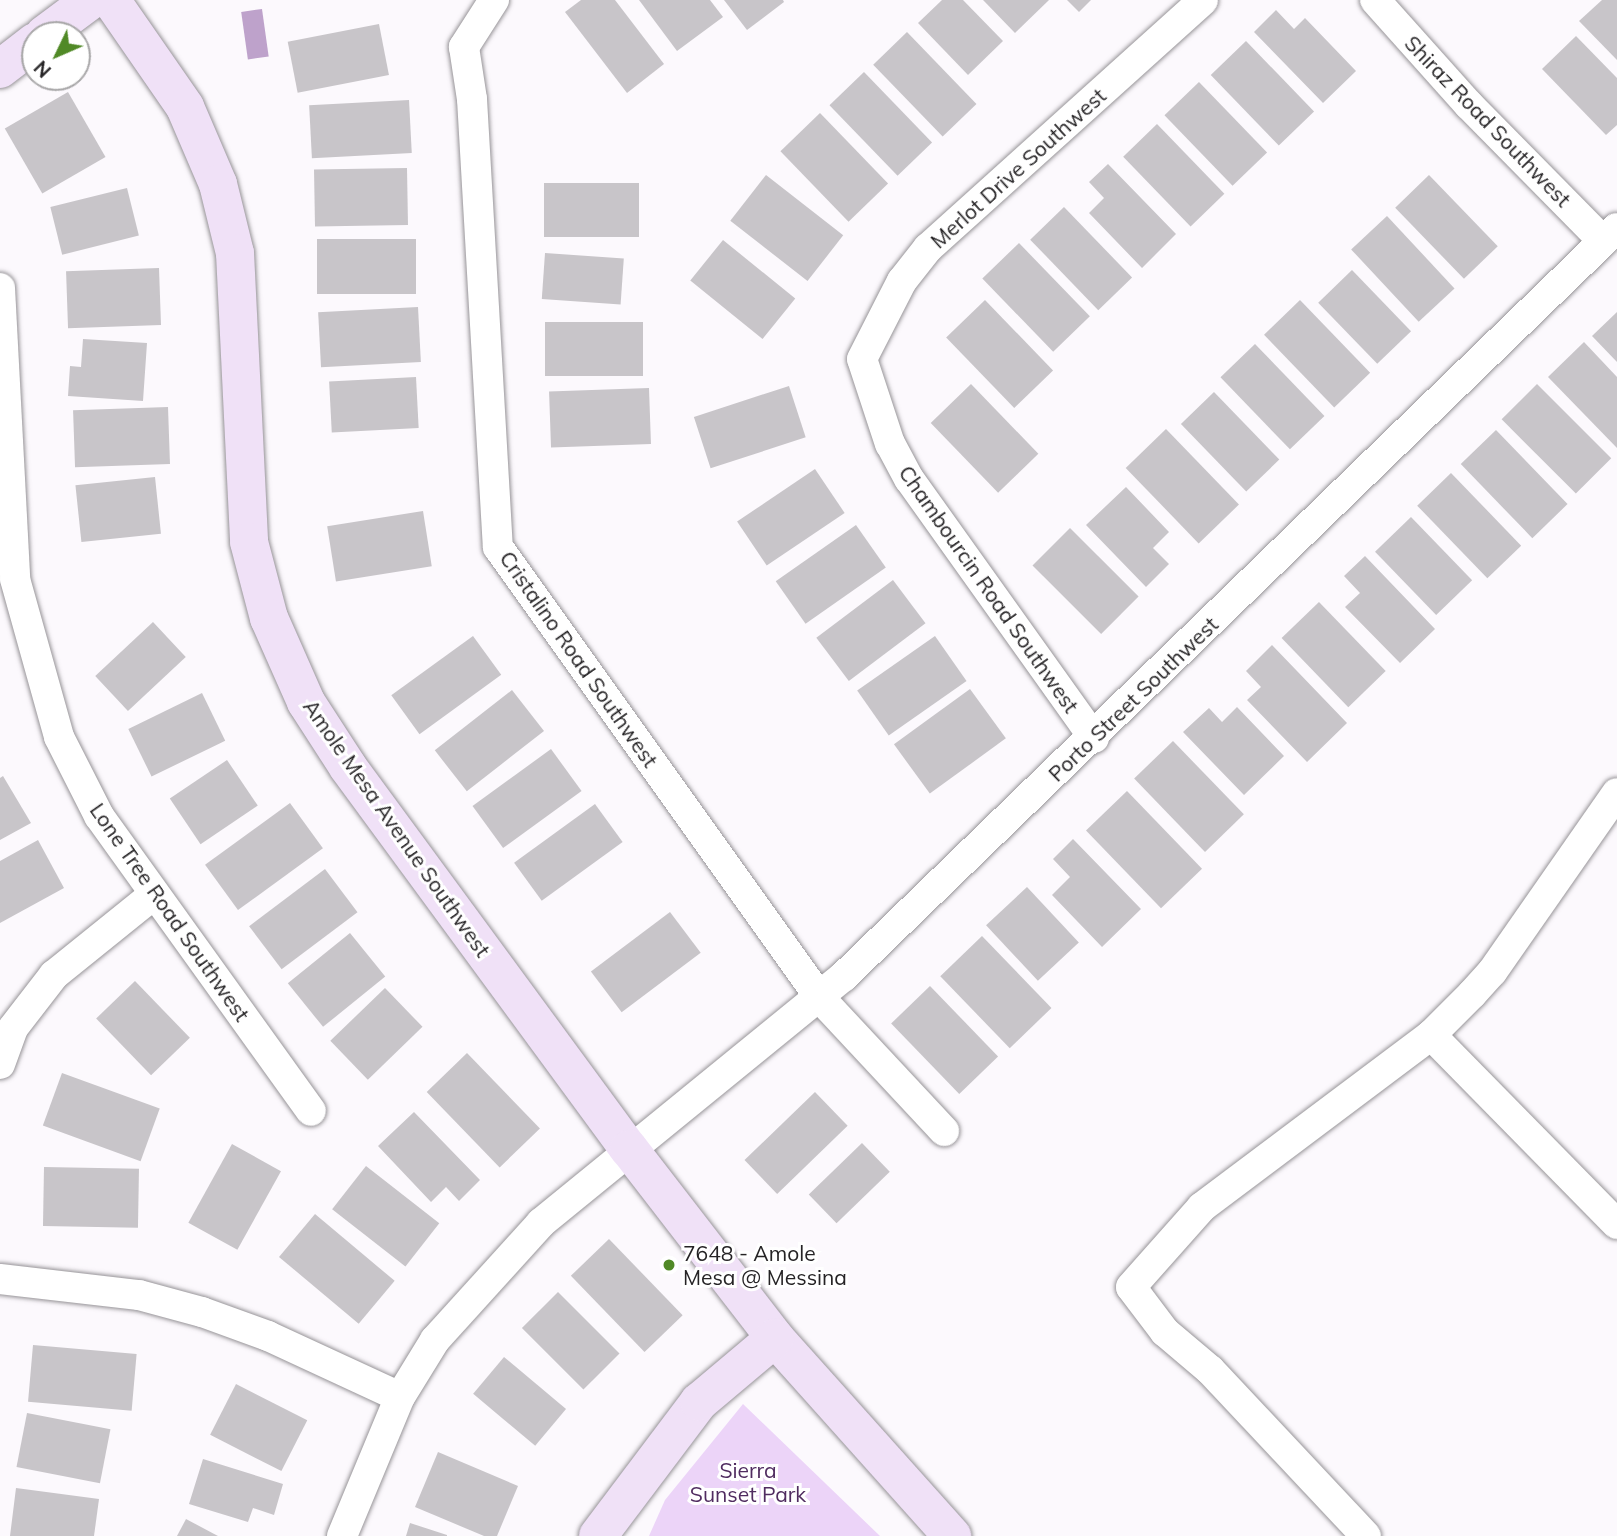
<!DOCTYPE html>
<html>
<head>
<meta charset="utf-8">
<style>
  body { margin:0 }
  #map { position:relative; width:1617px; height:1536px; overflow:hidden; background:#fcf9fd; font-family:Mulish,sans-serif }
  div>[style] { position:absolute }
  .green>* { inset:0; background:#ecd4f8 }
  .water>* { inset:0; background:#bea2cb; transform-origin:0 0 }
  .building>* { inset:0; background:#c8c5c9; transform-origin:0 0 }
  .roads { filter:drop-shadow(0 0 2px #979498) drop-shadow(0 0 2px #979498) }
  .street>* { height:30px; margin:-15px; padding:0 15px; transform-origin:15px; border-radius:15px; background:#fff }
  .secondary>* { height:38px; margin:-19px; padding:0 19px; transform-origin:19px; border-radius:19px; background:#f0e1f7 }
  .dots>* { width:19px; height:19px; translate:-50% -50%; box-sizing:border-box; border:4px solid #fff; border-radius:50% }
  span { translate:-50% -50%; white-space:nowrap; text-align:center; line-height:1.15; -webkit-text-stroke:6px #fff; paint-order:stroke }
  .street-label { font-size:21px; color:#252325 }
  .poi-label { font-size:21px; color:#252325 }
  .left { translate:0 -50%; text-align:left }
  .park-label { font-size:21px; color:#502c60 }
  .north { position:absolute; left:21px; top:21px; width:70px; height:70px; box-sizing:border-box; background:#fff; border:2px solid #a8a7a8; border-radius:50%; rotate:226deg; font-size:19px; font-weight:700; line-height:28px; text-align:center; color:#252325 }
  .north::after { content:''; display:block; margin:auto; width:24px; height:32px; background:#508926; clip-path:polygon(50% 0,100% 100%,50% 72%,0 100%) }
</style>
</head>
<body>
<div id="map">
  <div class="green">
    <i style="clip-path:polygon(743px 1404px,880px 1536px,649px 1536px,665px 1500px)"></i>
  </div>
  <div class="water">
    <i style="left:262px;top:9px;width:48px;height:21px;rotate:82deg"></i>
  </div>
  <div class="building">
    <i style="clip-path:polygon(581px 0,615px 0,664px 64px,627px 93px,565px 12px)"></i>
    <i style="clip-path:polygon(639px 0,710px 0,723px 17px,677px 51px)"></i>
    <i style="clip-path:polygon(724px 0,783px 0,784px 2px,747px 30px)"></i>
    <i style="clip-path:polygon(942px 0,963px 0,1003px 41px,968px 75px,918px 23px)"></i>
    <i style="clip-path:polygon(983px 0,1049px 0,1015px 33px)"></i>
    <i style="clip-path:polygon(1067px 0,1091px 0,1079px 12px)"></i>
    <i style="clip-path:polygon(1602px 0,1617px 0,1617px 60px,1579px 21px)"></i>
    <i style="clip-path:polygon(1276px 10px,1294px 29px,1305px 18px,1356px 71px,1323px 103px,1254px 32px)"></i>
    <i style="left:379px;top:24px;width:52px;height:93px;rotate:79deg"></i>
    <i style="left:907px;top:32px;width:100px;height:47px;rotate:46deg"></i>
    <i style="clip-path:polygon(1576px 36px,1617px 78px,1617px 125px,1606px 135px,1542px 69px)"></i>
    <i style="left:1246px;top:41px;width:98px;height:49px;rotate:46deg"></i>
    <i style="left:864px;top:72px;width:98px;height:48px;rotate:46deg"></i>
    <i style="left:1199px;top:82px;width:98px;height:48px;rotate:46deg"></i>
    <i style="left:68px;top:92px;width:75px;height:73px;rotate:60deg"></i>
    <i style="left:409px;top:100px;width:53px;height:100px;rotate:87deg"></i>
    <i style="left:820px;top:113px;width:98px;height:55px;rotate:46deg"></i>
    <i style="left:1157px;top:124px;width:97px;height:47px;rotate:46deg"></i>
    <i style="clip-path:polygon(1108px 164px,1176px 234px,1142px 268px,1089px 213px,1104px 198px,1089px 182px)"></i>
    <i style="left:407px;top:168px;width:57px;height:93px;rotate:89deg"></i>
    <i style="left:766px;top:175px;width:98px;height:58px;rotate:38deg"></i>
    <i style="left:1429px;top:175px;width:99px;height:47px;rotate:46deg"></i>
    <i style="left:544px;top:183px;width:95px;height:54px"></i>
    <i style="left:127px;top:188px;width:49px;height:79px;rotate:76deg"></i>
    <i style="left:1064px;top:207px;width:98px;height:47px;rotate:46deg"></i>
    <i style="left:1387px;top:216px;width:99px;height:49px;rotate:47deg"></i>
    <i style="left:416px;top:239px;width:55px;height:99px;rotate:90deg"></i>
    <i style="left:723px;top:240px;width:93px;height:52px;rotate:39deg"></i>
    <i style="left:1019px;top:243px;width:102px;height:51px;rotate:46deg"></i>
    <i style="left:545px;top:253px;width:79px;height:46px;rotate:4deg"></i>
    <i style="left:159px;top:268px;width:57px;height:93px;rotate:88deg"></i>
    <i style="left:1352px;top:270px;width:85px;height:47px;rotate:46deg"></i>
    <i style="left:985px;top:300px;width:98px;height:54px;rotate:46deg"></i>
    <i style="left:1300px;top:300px;width:101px;height:50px;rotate:46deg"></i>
    <i style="left:418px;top:307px;width:55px;height:100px;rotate:87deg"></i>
    <i style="clip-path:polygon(1617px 312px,1617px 362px,1592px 336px)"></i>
    <i style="left:545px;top:322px;width:98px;height:54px"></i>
    <i style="clip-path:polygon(83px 339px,147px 343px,143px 401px,68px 396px,70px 366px,81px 367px)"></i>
    <i style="clip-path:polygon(1584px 342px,1617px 377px,1617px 448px,1548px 377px)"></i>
    <i style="left:1255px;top:344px;width:100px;height:48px;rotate:46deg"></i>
    <i style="left:416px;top:377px;width:51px;height:87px;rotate:87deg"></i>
    <i style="left:971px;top:384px;width:97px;height:56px;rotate:46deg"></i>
    <i style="left:1537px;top:384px;width:105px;height:50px;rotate:45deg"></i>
    <i style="left:789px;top:386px;width:54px;height:100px;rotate:72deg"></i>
    <i style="left:649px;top:388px;width:56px;height:100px;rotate:88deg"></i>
    <i style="left:1214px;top:392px;width:94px;height:46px;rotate:46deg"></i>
    <i style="left:168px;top:407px;width:57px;height:95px;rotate:88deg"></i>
    <i style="left:1166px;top:429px;width:105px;height:56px;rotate:46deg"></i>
    <i style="left:1496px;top:430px;width:103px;height:49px;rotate:46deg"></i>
    <i style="left:815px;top:469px;width:53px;height:94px;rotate:56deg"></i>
    <i style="left:1451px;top:473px;width:101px;height:47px;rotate:46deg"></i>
    <i style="left:155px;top:477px;width:57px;height:80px;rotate:84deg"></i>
    <i style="clip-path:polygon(1126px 487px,1169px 532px,1153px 548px,1169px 564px,1146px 587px,1086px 525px)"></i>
    <i style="left:423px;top:511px;width:56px;height:97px;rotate:81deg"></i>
    <i style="left:1411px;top:517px;width:88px;height:50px;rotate:46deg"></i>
    <i style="left:856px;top:525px;width:52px;height:98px;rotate:55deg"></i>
    <i style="left:1070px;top:528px;width:97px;height:53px;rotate:45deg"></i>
    <i style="clip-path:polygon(1365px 556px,1435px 629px,1400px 663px,1345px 607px,1360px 593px,1344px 576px)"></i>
    <i style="left:893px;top:580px;width:54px;height:96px;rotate:53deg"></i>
    <i style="left:1319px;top:602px;width:96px;height:52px;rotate:46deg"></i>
    <i style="left:153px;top:622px;width:48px;height:79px;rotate:47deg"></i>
    <i style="left:473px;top:636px;width:48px;height:101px;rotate:54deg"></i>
    <i style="left:935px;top:636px;width:55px;height:95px;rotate:55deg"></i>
    <i style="clip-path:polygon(1272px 645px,1347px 723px,1307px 762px,1247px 700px,1261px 687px,1246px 671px)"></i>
    <i style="left:970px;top:689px;width:61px;height:94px;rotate:54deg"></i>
    <i style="left:512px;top:690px;width:52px;height:98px;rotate:52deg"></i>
    <i style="left:202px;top:693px;width:53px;height:82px;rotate:64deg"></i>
    <i style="clip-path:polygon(1237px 707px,1284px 756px,1244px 795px,1183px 732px,1209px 708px,1222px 722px)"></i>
    <i style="left:1173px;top:741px;width:102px;height:54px;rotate:46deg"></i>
    <i style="left:551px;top:749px;width:52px;height:97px;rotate:54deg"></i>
    <i style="left:227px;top:760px;width:55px;height:69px;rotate:56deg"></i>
    <i style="clip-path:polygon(3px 776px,31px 823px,0 840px,0 778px)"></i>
    <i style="left:1127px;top:791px;width:108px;height:57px;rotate:46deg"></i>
    <i style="left:290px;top:803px;width:56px;height:105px;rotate:54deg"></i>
    <i style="left:595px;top:804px;width:47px;height:100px;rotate:54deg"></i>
    <i style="clip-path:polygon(1073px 839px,1141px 909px,1102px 947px,1052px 895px,1070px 877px,1053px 859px)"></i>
    <i style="clip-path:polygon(38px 840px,64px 888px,0 923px,0 861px)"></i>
    <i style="left:325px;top:869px;width:54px;height:95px;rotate:53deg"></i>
    <i style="left:1027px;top:887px;width:76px;height:56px;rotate:47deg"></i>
    <i style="left:670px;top:912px;width:51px;height:99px;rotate:53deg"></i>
    <i style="left:350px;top:933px;width:56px;height:80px;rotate:51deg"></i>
    <i style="left:982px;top:936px;width:100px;height:58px;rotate:46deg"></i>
    <i style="left:135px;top:981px;width:79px;height:54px;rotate:46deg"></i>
    <i style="left:930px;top:986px;width:98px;height:54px;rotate:46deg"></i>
    <i style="left:385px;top:988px;width:54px;height:76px;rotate:46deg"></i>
    <i style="left:467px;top:1053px;width:105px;height:56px;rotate:46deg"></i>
    <i style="left:62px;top:1073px;width:104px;height:56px;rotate:20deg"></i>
    <i style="left:815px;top:1092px;width:47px;height:98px;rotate:46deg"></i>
    <i style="clip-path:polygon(414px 1112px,480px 1180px,459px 1201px,446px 1187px,431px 1202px,378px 1146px)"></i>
    <i style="left:862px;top:1143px;width:40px;height:74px;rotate:46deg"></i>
    <i style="left:232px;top:1144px;width:56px;height:90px;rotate:29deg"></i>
    <i style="left:366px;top:1166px;width:93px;height:55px;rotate:38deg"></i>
    <i style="left:44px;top:1167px;width:95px;height:59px;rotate:1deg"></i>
    <i style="left:315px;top:1214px;width:104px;height:56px;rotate:40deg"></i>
    <i style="left:609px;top:1239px;width:106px;height:53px;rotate:46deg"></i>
    <i style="left:558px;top:1292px;width:87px;height:51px;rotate:45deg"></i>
    <i style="left:33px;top:1345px;width:104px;height:57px;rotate:5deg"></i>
    <i style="left:504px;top:1357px;width:81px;height:48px;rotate:40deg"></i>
    <i style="left:236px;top:1384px;width:80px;height:57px;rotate:27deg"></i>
    <i style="left:27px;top:1413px;width:85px;height:55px;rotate:11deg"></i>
    <i style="clip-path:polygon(438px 1452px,518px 1486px,497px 1536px,484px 1536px,415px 1507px)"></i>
    <i style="clip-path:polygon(203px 1459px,283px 1484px,274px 1515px,253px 1508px,248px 1522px,189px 1504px)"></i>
    <i style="clip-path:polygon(16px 1488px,99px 1499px,94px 1536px,10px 1536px)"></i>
    <i style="clip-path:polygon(186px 1519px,218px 1536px,177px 1536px)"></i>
    <i style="clip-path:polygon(410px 1523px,447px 1535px,447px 1536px,406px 1536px)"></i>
  </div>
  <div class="roads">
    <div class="street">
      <i style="left:494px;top:0;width:56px;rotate:122.6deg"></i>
      <i style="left:464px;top:47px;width:53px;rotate:81.3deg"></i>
      <i style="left:472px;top:99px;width:449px;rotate:86.7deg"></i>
      <i style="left:498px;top:547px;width:554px;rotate:54.47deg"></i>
      <i style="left:820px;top:998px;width:182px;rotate:47deg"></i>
      <i style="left:1375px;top:0;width:141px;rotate:48.2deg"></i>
      <i style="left:1469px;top:105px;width:191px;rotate:45.4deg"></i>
      <i style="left:0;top:288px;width:291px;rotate:87deg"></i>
      <i style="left:15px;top:579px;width:164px;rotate:74.4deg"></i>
      <i style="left:59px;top:737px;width:89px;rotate:63.1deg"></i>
      <i style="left:99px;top:816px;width:363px;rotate:54.3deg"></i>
      <i style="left:1094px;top:738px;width:318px;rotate:-125.5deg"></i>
      <i style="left:909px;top:479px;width:40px;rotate:-118deg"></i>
      <i style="left:890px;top:444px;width:89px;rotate:-108.2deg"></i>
      <i style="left:862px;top:359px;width:88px;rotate:-62.9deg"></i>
      <i style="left:902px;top:281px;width:42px;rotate:-51.8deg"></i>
      <i style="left:928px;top:248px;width:370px;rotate:-42deg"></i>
      <i style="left:1431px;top:1035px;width:265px;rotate:45.5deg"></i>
      <i style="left:0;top:1064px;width:38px;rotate:-70deg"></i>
      <i style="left:13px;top:1028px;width:67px;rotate:-52.3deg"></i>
      <i style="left:54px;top:975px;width:127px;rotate:-38.9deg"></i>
      <i style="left:0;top:1279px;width:140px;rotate:6.6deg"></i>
      <i style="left:139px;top:1295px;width:65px;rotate:15.1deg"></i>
      <i style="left:202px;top:1312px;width:70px;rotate:20deg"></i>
      <i style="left:268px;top:1336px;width:145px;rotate:24.8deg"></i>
      <i style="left:342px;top:1536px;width:151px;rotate:-67.4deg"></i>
      <i style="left:400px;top:1397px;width:67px;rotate:-58.4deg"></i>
      <i style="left:435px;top:1340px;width:158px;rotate:-47.8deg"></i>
      <i style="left:541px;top:1223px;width:390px;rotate:-39.2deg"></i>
      <i style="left:843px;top:977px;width:1077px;rotate:-44.06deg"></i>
      <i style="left:1366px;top:1536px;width:228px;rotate:-133.2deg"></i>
      <i style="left:1210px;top:1370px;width:59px;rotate:-139.8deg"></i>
      <i style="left:1165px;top:1332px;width:56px;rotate:-127.1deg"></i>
      <i style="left:1131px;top:1287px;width:107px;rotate:-48.4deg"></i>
      <i style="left:1202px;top:1207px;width:286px;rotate:-36.9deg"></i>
      <i style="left:1431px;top:1035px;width:58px;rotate:-45deg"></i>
      <i style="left:1472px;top:994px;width:30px;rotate:-48deg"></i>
      <i style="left:1492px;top:972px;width:218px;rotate:-55.1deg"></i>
    </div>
    <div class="secondary">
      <i style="left:111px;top:0;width:130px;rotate:55.3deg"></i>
      <i style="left:185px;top:107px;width:84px;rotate:66.8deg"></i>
      <i style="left:218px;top:184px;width:71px;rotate:76.2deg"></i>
      <i style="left:235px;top:253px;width:289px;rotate:87.2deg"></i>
      <i style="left:249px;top:542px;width:79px;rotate:75.3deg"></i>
      <i style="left:269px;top:618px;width:92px;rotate:66.2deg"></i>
      <i style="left:306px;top:702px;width:77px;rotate:57.1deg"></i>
      <i style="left:348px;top:767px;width:474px;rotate:53.7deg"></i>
      <i style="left:629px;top:1149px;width:239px;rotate:52.3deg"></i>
      <i style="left:775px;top:1338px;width:266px;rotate:48.2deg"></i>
      <i style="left:44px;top:35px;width:59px;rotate:-36.7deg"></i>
      <i style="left:0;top:69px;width:44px;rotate:-37.6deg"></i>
      <i style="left:598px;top:1536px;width:168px;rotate:-53deg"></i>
      <i style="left:699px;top:1402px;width:99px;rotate:-40.1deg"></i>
    </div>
  </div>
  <div class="dots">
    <i style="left:669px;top:1265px;background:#508926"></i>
  </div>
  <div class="street-label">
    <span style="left:1488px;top:121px;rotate:46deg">Shiraz Road Southwest</span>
    <span style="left:1018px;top:168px;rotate:-42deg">Merlot Drive Southwest</span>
    <span style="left:989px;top:589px;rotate:55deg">Chambourcin Road Southwest</span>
    <span style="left:579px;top:659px;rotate:55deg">Cristalino Road Southwest</span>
    <span style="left:1133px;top:699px;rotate:-44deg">Porto Street Southwest</span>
    <span style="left:397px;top:828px;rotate:55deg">Amole Mesa Avenue Southwest</span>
    <span style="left:170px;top:912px;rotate:55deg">Lone Tree Road Southwest</span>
  </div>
  <div class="poi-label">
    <span class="left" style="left:683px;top:1265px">7648 - Amole<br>Mesa @ Messina</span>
  </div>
  <div class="park-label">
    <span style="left:748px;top:1482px">Sierra<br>Sunset Park</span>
  </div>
  <div class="north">N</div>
</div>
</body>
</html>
